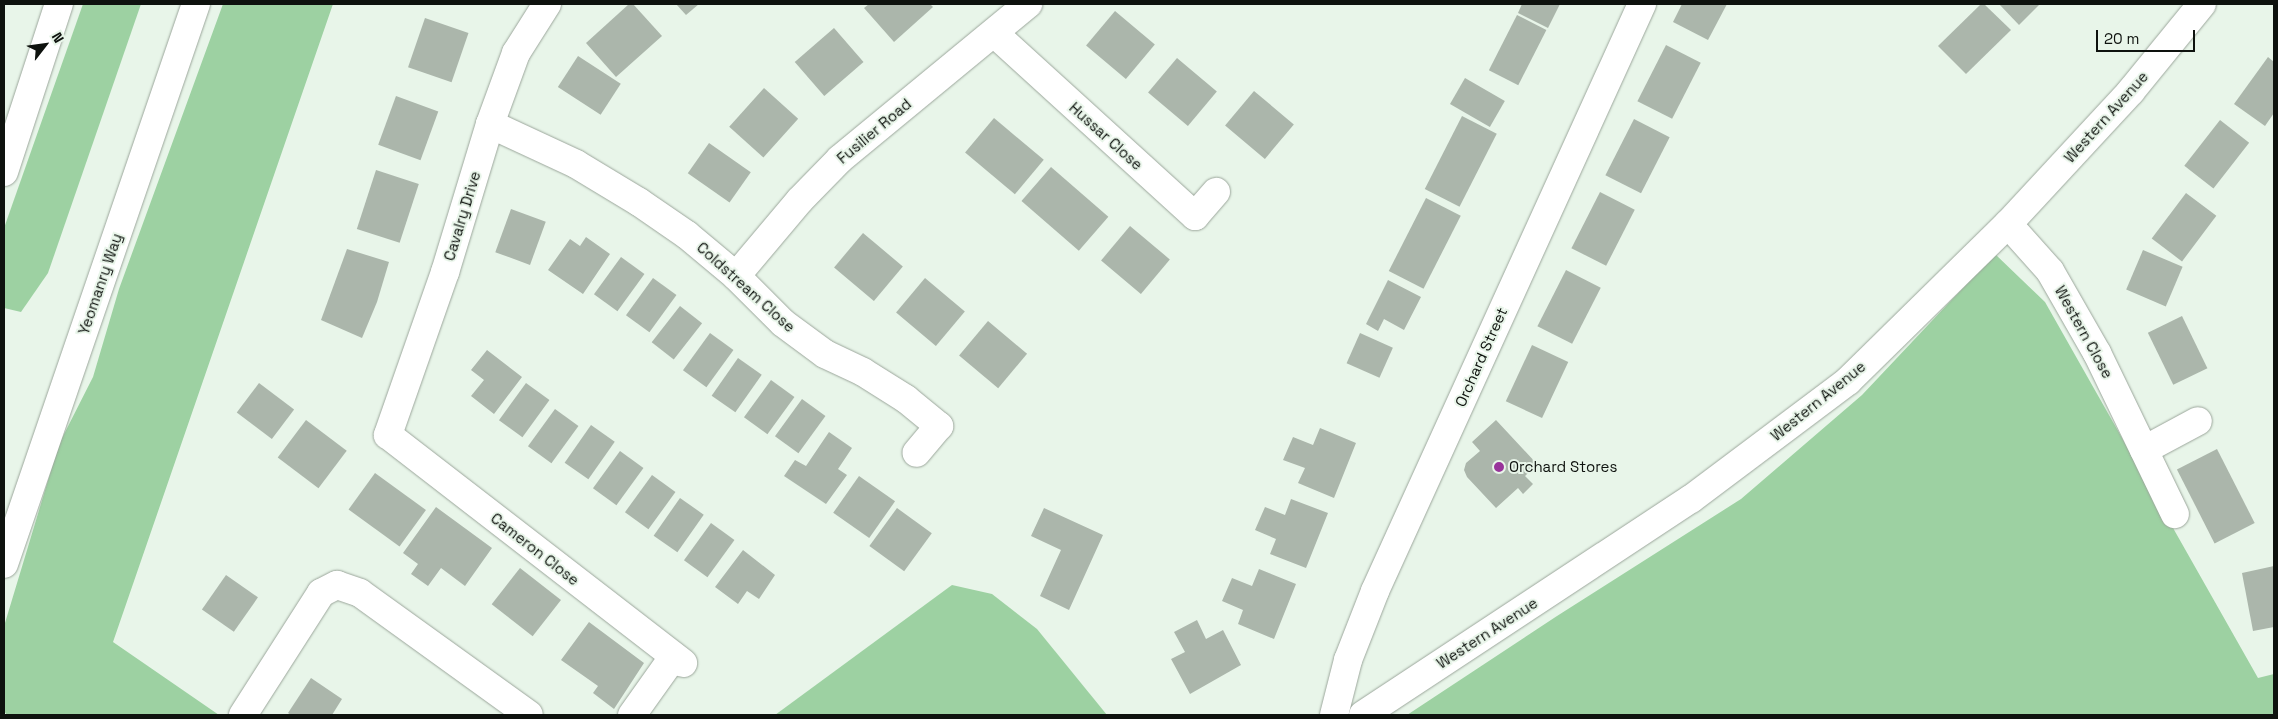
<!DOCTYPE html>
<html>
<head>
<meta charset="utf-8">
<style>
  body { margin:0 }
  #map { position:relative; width:2278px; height:719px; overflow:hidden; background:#e8f5e9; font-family:"Space Grotesk",sans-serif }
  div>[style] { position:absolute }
  .green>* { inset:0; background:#9dd1a2 }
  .building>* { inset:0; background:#abb6ab; transform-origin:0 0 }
  .roads { filter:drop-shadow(0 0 1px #9ba69b) drop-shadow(0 0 1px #9ba69b) }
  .minor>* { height:28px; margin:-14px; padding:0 14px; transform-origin:14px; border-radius:14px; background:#fff }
  .dots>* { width:14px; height:14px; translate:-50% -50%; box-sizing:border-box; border:2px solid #e8f5e9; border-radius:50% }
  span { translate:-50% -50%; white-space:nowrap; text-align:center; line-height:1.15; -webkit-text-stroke:4px #e8f5e9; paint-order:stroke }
  .street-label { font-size:15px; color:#0e120e }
  .poi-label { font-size:15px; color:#0e120e }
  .left { translate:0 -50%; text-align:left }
  .frame { position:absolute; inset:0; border:5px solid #0e120e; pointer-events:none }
  .north { position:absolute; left:20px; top:20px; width:50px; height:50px; -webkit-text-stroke:4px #e8f5e9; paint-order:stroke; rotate:60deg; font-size:14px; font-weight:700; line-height:20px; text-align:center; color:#0e120e }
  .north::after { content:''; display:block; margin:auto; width:18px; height:22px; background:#0e120e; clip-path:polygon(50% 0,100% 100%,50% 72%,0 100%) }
  .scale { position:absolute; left:2096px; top:30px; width:99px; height:22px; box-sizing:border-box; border:2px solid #0e120e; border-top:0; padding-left:6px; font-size:15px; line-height:18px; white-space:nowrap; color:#0e120e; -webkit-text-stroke:4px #e8f5e9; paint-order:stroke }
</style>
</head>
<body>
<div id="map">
  <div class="green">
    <i style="clip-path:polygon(83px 4px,141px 4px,48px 273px,21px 312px,4px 308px,4px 228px)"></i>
    <i style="clip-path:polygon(223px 4px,333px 4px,113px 642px,219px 715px,7px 715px,4px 711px,5px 623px,59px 444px,93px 377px,119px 289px)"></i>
    <i style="clip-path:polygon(1995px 254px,2045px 302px,2258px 678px,2274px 674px,2274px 715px,1407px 715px,1557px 616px,1741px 499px,1862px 395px)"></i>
    <i style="clip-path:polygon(952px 585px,992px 594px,1037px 629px,1107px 715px,775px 715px)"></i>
  </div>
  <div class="building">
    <i style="clip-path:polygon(629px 4px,633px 4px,662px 36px,616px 77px,586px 43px)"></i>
    <i style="clip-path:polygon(676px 4px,699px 4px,686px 15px)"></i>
    <i style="clip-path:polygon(869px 4px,930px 4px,933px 7px,894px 42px,864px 8px)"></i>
    <i style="clip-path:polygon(1522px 4px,1560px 4px,1548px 28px,1518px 13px)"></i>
    <i style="clip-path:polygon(1682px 4px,1727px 4px,1708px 40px,1673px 22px)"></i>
    <i style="clip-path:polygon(1981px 4px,1984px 4px,2011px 30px,1966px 74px,1938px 46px)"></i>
    <i style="clip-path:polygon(1999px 4px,2040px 4px,2019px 25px)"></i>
    <i style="left:1115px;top:11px;width:52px;height:45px;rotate:40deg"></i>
    <i style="left:1517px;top:15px;width:33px;height:62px;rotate:27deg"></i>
    <i style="left:425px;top:18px;width:46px;height:52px;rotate:19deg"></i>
    <i style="left:834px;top:28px;width:45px;height:52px;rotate:49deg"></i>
    <i style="left:1666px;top:45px;width:39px;height:63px;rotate:27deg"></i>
    <i style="left:578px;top:56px;width:51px;height:37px;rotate:33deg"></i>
    <i style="clip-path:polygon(2268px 57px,2274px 62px,2274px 113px,2265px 126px,2234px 104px)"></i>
    <i style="left:1177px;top:58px;width:52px;height:45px;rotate:40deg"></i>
    <i style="left:1465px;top:78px;width:46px;height:30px;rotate:30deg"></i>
    <i style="left:764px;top:88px;width:46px;height:52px;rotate:42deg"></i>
    <i style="left:1254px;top:91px;width:52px;height:45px;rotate:40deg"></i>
    <i style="left:396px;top:96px;width:45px;height:52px;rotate:20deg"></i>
    <i style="left:1462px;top:116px;width:39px;height:82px;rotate:27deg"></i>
    <i style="left:994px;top:118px;width:65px;height:45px;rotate:40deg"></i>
    <i style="left:1634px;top:119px;width:40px;height:63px;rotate:27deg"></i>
    <i style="left:2220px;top:120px;width:37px;height:58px;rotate:38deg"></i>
    <i style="left:709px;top:143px;width:51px;height:37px;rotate:35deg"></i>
    <i style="left:1051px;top:167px;width:76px;height:45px;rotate:41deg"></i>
    <i style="left:376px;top:170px;width:45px;height:62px;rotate:18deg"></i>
    <i style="left:1600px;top:192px;width:39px;height:63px;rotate:27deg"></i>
    <i style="left:2186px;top:193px;width:38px;height:57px;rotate:37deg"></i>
    <i style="left:1426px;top:198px;width:39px;height:82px;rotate:27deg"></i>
    <i style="left:511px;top:209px;width:37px;height:46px;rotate:20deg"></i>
    <i style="left:1130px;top:226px;width:52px;height:45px;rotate:40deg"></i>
    <i style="left:863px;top:233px;width:52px;height:45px;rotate:40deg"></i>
    <i style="clip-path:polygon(586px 237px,610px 254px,583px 294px,548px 270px,570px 239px,580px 246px)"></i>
    <i style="clip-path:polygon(347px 249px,389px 262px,377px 302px,362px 338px,321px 320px)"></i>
    <i style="left:2143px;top:250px;width:43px;height:43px;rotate:23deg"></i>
    <i style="left:621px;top:257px;width:29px;height:46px;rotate:36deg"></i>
    <i style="left:1566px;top:270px;width:39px;height:63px;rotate:27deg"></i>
    <i style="left:653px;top:278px;width:29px;height:46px;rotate:36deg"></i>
    <i style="left:925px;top:278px;width:52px;height:45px;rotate:40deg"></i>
    <i style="clip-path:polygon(1388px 280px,1421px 297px,1404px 330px,1384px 319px,1378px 331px,1366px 324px)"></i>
    <i style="left:680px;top:306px;width:28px;height:46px;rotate:38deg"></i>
    <i style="left:2182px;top:316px;width:58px;height:38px;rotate:64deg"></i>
    <i style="left:988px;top:321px;width:51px;height:45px;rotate:40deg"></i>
    <i style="left:710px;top:333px;width:29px;height:46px;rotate:36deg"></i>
    <i style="left:1360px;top:333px;width:36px;height:33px;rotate:24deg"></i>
    <i style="left:1532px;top:345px;width:40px;height:62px;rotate:25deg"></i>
    <i style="clip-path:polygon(487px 350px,522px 377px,494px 414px,471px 396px,484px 380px,471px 370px)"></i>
    <i style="left:738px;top:358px;width:29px;height:46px;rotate:35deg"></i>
    <i style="left:771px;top:380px;width:29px;height:46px;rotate:36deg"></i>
    <i style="left:259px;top:383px;width:44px;height:37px;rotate:37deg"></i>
    <i style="left:526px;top:383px;width:29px;height:46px;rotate:36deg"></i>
    <i style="left:802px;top:399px;width:29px;height:46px;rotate:36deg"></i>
    <i style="left:555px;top:409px;width:29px;height:46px;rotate:36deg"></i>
    <i style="left:306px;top:420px;width:51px;height:47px;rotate:37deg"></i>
    <i style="clip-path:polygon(1496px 420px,1537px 464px,1525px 476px,1533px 484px,1523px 494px,1518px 488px,1496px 508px,1467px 477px,1464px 470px,1466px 463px,1480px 451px,1472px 442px)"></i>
    <i style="left:591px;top:425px;width:29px;height:46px;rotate:35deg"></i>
    <i style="clip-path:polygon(1320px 428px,1356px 443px,1334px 498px,1298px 483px,1305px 468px,1283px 460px,1293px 437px,1313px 445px)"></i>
    <i style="clip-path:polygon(829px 432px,852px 448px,838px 469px,847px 475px,826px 504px,784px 476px,795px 460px,806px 466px)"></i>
    <i style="left:2217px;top:449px;width:83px;height:45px;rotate:63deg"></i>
    <i style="left:620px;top:451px;width:29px;height:46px;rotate:36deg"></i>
    <i style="left:375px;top:473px;width:63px;height:45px;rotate:36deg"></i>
    <i style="left:652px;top:475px;width:29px;height:46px;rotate:36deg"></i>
    <i style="left:859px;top:476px;width:44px;height:45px;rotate:35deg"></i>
    <i style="left:680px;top:498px;width:29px;height:46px;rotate:35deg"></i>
    <i style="clip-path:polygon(1291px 499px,1328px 513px,1306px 568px,1270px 554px,1276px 539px,1255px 530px,1265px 507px,1285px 515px)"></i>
    <i style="clip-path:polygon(436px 507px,492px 548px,465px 586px,441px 568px,428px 586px,411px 574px,418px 564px,403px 553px)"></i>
    <i style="left:897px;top:508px;width:43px;height:47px;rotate:36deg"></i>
    <i style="clip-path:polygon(1044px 508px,1103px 535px,1069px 610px,1040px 596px,1061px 550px,1031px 536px)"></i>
    <i style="left:711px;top:523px;width:29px;height:46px;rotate:36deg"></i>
    <i style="clip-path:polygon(743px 550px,775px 575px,759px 599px,747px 591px,738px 604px,715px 587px)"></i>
    <i style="clip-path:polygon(2274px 566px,2274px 627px,2253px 631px,2242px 573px)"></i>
    <i style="left:520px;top:568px;width:52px;height:46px;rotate:38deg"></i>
    <i style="clip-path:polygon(1259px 569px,1296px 584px,1274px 639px,1238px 624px,1243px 610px,1222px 601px,1232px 578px,1252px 586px)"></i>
    <i style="left:226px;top:575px;width:39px;height:42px;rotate:35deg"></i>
    <i style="clip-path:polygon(1197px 620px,1206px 639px,1223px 630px,1241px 665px,1190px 694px,1171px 659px,1185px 652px,1174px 632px)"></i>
    <i style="clip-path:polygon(589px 622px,644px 663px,614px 709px,593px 693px,598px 686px,561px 660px)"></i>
    <i style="clip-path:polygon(311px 678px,342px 699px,332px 715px,291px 715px,288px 713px)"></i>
  </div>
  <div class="roads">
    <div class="minor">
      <i style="left:547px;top:4px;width:58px;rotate:122.3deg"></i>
      <i style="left:516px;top:53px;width:76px;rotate:110.1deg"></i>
      <i style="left:490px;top:124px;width:155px;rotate:106.9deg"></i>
      <i style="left:445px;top:272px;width:173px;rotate:109.3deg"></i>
      <i style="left:388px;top:435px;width:373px;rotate:37.7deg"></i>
      <i style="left:994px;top:33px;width:272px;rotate:42.3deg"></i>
      <i style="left:1195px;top:216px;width:32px;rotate:-49deg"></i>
      <i style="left:490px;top:124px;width:95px;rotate:24.9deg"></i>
      <i style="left:576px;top:164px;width:74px;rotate:31.1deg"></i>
      <i style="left:639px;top:202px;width:58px;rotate:34.5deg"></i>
      <i style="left:687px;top:235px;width:64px;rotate:39.9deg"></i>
      <i style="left:736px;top:276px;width:66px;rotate:45deg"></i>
      <i style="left:783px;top:323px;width:52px;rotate:36.4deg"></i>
      <i style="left:825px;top:354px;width:42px;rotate:25.3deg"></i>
      <i style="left:863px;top:372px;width:51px;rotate:32.1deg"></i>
      <i style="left:906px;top:399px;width:43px;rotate:39.3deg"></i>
      <i style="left:939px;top:426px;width:35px;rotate:130deg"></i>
      <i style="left:4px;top:172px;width:177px;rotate:-71.9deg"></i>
      <i style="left:2008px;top:224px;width:63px;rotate:48.2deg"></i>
      <i style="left:2050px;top:271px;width:95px;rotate:60.2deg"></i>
      <i style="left:2097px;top:353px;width:179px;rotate:64.2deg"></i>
      <i style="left:736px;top:276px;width:99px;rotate:-49.9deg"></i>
      <i style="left:800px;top:200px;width:57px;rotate:-45.7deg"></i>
      <i style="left:840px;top:159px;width:244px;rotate:-39.5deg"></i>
      <i style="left:2144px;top:450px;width:61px;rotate:-28.2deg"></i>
      <i style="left:4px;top:564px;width:592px;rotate:-71.08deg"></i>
      <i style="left:243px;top:715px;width:145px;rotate:-57.4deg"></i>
      <i style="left:321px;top:593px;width:18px;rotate:-27deg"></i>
      <i style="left:337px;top:585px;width:24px;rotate:19deg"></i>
      <i style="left:360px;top:593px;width:208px;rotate:35.8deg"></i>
      <i style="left:632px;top:715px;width:72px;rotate:-54.6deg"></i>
      <i style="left:1334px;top:715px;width:57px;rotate:-75.7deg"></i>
      <i style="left:1348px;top:660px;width:74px;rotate:-68.6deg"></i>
      <i style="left:1375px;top:591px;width:645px;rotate:-65.54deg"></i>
      <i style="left:1363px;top:715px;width:393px;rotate:-33.4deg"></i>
      <i style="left:1691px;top:499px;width:196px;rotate:-36.9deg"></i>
      <i style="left:1848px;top:381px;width:224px;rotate:-44.5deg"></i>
      <i style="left:2008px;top:224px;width:181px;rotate:-47.2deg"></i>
      <i style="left:2131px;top:91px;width:112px;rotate:-50.8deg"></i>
    </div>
  </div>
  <div class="dots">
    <i style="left:1499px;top:467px;background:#98349a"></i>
  </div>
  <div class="street-label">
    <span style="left:2106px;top:117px;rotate:-48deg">Western Avenue</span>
    <span style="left:874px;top:131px;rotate:-40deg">Fusilier Road</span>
    <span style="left:1106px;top:136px;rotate:42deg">Hussar Close</span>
    <span style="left:462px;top:216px;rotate:-73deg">Cavalry Drive</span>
    <span style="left:100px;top:284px;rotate:-71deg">Yeomanry Way</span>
    <span style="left:746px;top:287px;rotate:42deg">Coldstream Close</span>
    <span style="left:2084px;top:332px;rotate:61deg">Western Close</span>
    <span style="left:1481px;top:357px;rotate:-66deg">Orchard Street</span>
    <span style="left:1818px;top:401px;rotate:-39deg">Western Avenue</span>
    <span style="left:535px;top:549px;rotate:38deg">Cameron Close</span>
    <span style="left:1487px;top:633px;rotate:-33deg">Western Avenue</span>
  </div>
  <div class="poi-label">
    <span class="left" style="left:1509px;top:467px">Orchard Stores</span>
  </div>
  <div class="frame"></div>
  <div class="north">N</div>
  <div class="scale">20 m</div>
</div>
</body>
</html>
